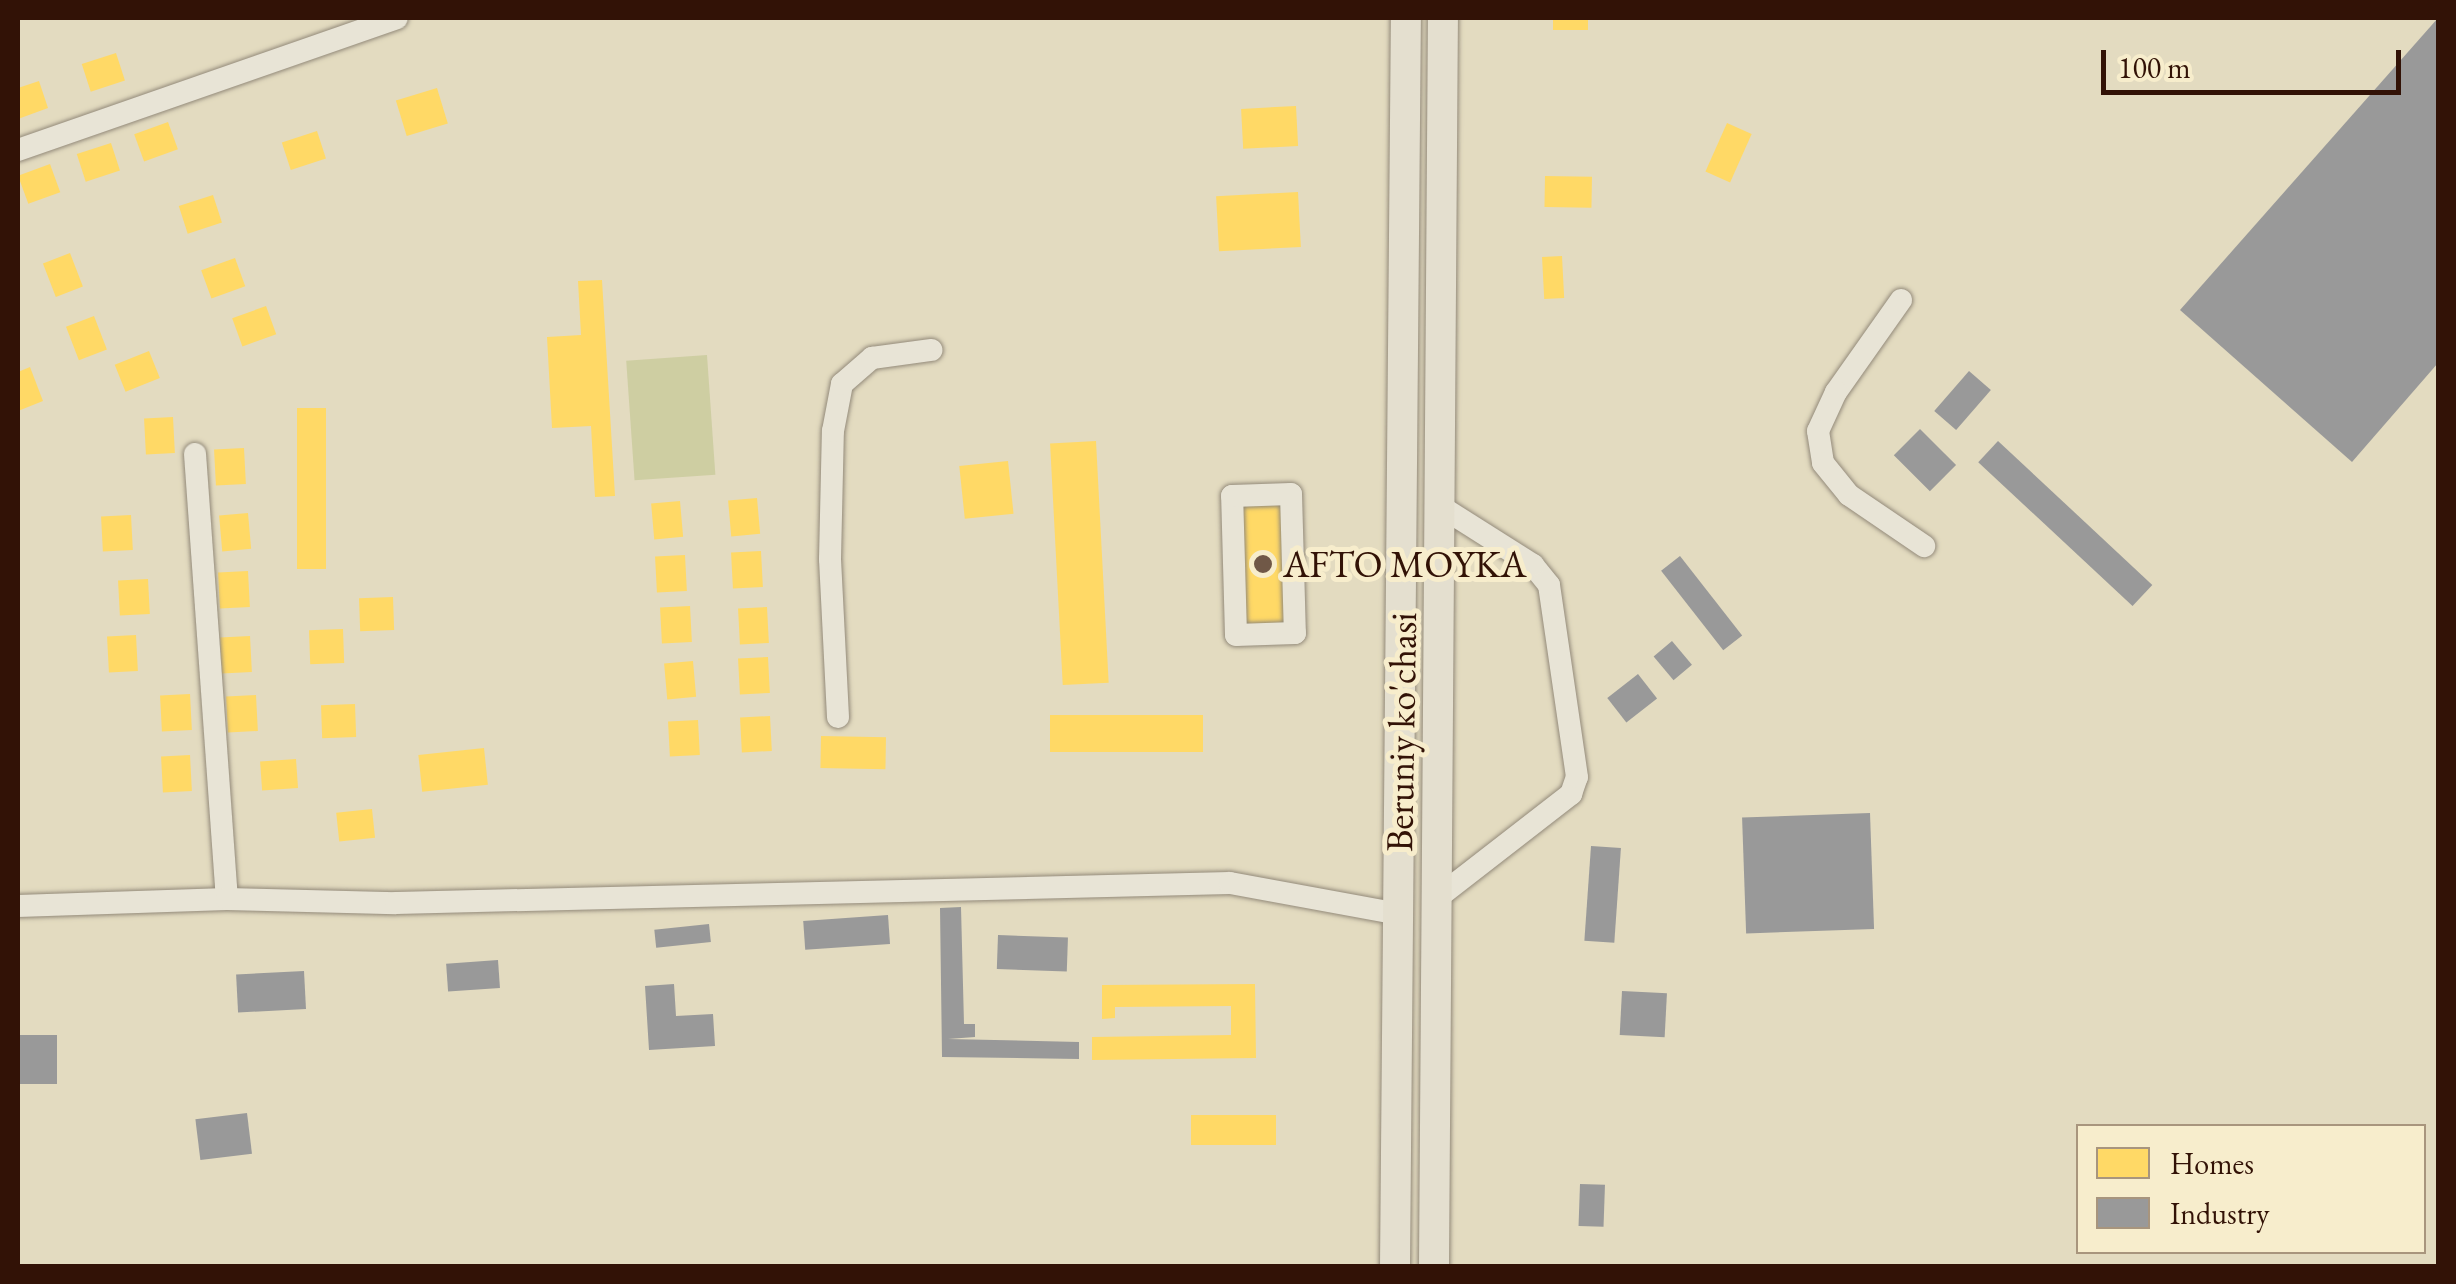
<!DOCTYPE html>
<html>
<head>
<meta charset="utf-8">
<style>
  body { margin:0 }
  #map { position:relative; width:2456px; height:1284px; overflow:hidden; background:#e3dbc0; font-family:"EB Garamond",serif }
  div>[style] { position:absolute }
  .green>* { inset:0; background:#cecea2; transform-origin:0 0 }
  .homes>* { inset:0; background:#ffd966; transform-origin:0 0 }
  .industry>* { inset:0; background:#999; transform-origin:0 0 }
  .roads { filter:drop-shadow(0 0 2px #938a7a) drop-shadow(0 0 2px #938a7a) }
  .minor>* { height:22px; margin:-11px; padding:0 11px; transform-origin:11px; border-radius:11px; background:#e8e4d6 }
  .major>* { height:30px; margin:-15px; padding:0 15px; transform-origin:15px; border-radius:15px; background:#e4dfcf }
  .dots>* { width:28px; height:28px; translate:-50% -50%; box-sizing:border-box; border:5px solid #f7edcc; border-radius:50% }
  span { translate:-50% -50%; white-space:nowrap; text-align:center; line-height:1.15; -webkit-text-stroke:10px #f7edcc; paint-order:stroke }
  .poi-label { font-size:38px; color:#321206 }
  .left { translate:0 -50%; text-align:left }
  .street-label { font-size:38px; color:#321206 }
  .frame { position:absolute; inset:0; border:20px solid #321206; pointer-events:none }
  .legend { position:absolute; left:2076px; top:1124px; width:350px; height:130px; box-sizing:border-box; background:#f7edcc; border:2px solid #a8957d; margin:0; padding:12px 18px; list-style:none; font-size:30px; color:#321206 }
  .legend li { display:flex; align-items:center; gap:20px; height:50px }
  .legend b { width:50px; border:2px solid #a8957d }
  .scale { position:absolute; left:2101px; top:50px; width:300px; height:45px; box-sizing:border-box; border:5px solid #321206; border-top:0; padding-left:12px; font-size:30px; line-height:35px; white-space:nowrap; color:#321206; -webkit-text-stroke:8px #f7edcc; paint-order:stroke }
</style>
</head>
<body>
<div id="map">
  <div class="green">
    <i style="left:707px;top:355px;width:120px;height:81px;rotate:86deg"></i>
  </div>
  <div class="homes">
    <i style="left:1553px;top:18px;width:35px;height:12px"></i>
    <i style="left:116px;top:53px;width:29px;height:36px;rotate:72deg"></i>
    <i style="clip-path:polygon(39px 81px,48px 108px,18px 119px,18px 88px)"></i>
    <i style="left:437px;top:88px;width:37px;height:43px;rotate:73deg"></i>
    <i style="left:1296px;top:106px;width:40px;height:55px;rotate:87deg"></i>
    <i style="left:168px;top:122px;width:29px;height:36px;rotate:70deg"></i>
    <i style="left:1727px;top:123px;width:27px;height:53px;rotate:24deg"></i>
    <i style="left:317px;top:131px;width:29px;height:37px;rotate:72deg"></i>
    <i style="left:111px;top:143px;width:29px;height:36px;rotate:72deg"></i>
    <i style="left:50px;top:164px;width:30px;height:34px;rotate:70deg"></i>
    <i style="left:1545px;top:176px;width:47px;height:31px;rotate:1deg"></i>
    <i style="left:1298px;top:192px;width:55px;height:82px;rotate:87deg"></i>
    <i style="left:213px;top:195px;width:29px;height:36px;rotate:72deg"></i>
    <i style="left:70px;top:253px;width:36px;height:29px;rotate:69deg"></i>
    <i style="left:1562px;top:256px;width:42px;height:20px;rotate:87deg"></i>
    <i style="left:235px;top:258px;width:30px;height:36px;rotate:70deg"></i>
    <i style="clip-path:polygon(602px 280px,615px 496px,595px 497px,591px 426px,552px 428px,547px 337px,581px 335px,578px 281px)"></i>
    <i style="left:266px;top:306px;width:30px;height:36px;rotate:70deg"></i>
    <i style="left:94px;top:316px;width:36px;height:30px;rotate:69deg"></i>
    <i style="left:149px;top:351px;width:29px;height:37px;rotate:68deg"></i>
    <i style="clip-path:polygon(30px 367px,43px 401px,18px 411px,18px 372px)"></i>
    <i style="left:297px;top:408px;width:29px;height:161px"></i>
    <i style="left:173px;top:417px;width:36px;height:29px;rotate:87deg"></i>
    <i style="left:1096px;top:441px;width:242px;height:46px;rotate:87deg"></i>
    <i style="left:244px;top:448px;width:36px;height:30px;rotate:87deg"></i>
    <i style="left:1008px;top:461px;width:53px;height:49px;rotate:84deg"></i>
    <i style="left:1291px;top:494px;width:139px;height:59px;rotate:88deg"></i>
    <i style="left:757px;top:498px;width:36px;height:29px;rotate:85deg"></i>
    <i style="left:680px;top:501px;width:36px;height:29px;rotate:85deg"></i>
    <i style="left:248px;top:513px;width:36px;height:29px;rotate:85deg"></i>
    <i style="left:131px;top:515px;width:35px;height:30px;rotate:87deg"></i>
    <i style="left:761px;top:551px;width:36px;height:30px;rotate:87deg"></i>
    <i style="left:685px;top:555px;width:36px;height:30px;rotate:87deg"></i>
    <i style="left:248px;top:571px;width:36px;height:30px;rotate:87deg"></i>
    <i style="left:148px;top:579px;width:35px;height:30px;rotate:87deg"></i>
    <i style="left:393px;top:597px;width:33px;height:34px;rotate:88deg"></i>
    <i style="left:690px;top:606px;width:36px;height:30px;rotate:87deg"></i>
    <i style="left:767px;top:607px;width:36px;height:29px;rotate:87deg"></i>
    <i style="left:343px;top:629px;width:34px;height:34px;rotate:88deg"></i>
    <i style="left:136px;top:635px;width:36px;height:29px;rotate:87deg"></i>
    <i style="left:250px;top:636px;width:36px;height:30px;rotate:87deg"></i>
    <i style="left:768px;top:657px;width:36px;height:30px;rotate:87deg"></i>
    <i style="left:693px;top:661px;width:36px;height:29px;rotate:85deg"></i>
    <i style="left:190px;top:694px;width:36px;height:30px;rotate:87deg"></i>
    <i style="left:256px;top:695px;width:36px;height:30px;rotate:87deg"></i>
    <i style="left:355px;top:704px;width:33px;height:34px;rotate:88deg"></i>
    <i style="left:1203px;top:715px;width:37px;height:153px;rotate:90deg"></i>
    <i style="left:770px;top:716px;width:35px;height:30px;rotate:87deg"></i>
    <i style="left:698px;top:720px;width:35px;height:30px;rotate:87deg"></i>
    <i style="left:821px;top:736px;width:65px;height:32px;rotate:1deg"></i>
    <i style="left:484px;top:748px;width:37px;height:66px;rotate:84deg"></i>
    <i style="left:190px;top:755px;width:36px;height:29px;rotate:87deg"></i>
    <i style="left:296px;top:759px;width:29px;height:36px;rotate:86deg"></i>
    <i style="left:372px;top:809px;width:29px;height:36px;rotate:84deg"></i>
    <i style="clip-path:polygon(1255px 984px,1256px 1058px,1092px 1060px,1092px 1037px,1231px 1035px,1231px 1006px,1115px 1007px,1115px 1018px,1102px 1019px,1102px 985px)"></i>
    <i style="left:1191px;top:1115px;width:85px;height:30px"></i>
  </div>
  <div class="industry">
    <i style="clip-path:polygon(2438px 18px,2438px 363px,2352px 462px,2180px 310px)"></i>
    <i style="left:1969px;top:371px;width:29px;height:53px;rotate:41deg"></i>
    <i style="left:1920px;top:429px;width:51px;height:37px;rotate:45deg"></i>
    <i style="left:1998px;top:441px;width:211px;height:29px;rotate:43deg"></i>
    <i style="left:1680px;top:556px;width:101px;height:24px;rotate:52deg"></i>
    <i style="left:1672px;top:641px;width:31px;height:24px;rotate:50deg"></i>
    <i style="left:1638px;top:674px;width:31px;height:39px;rotate:52deg"></i>
    <i style="left:1870px;top:813px;width:116px;height:128px;rotate:88deg"></i>
    <i style="left:1591px;top:846px;width:30px;height:95px;rotate:4deg"></i>
    <i style="clip-path:polygon(961px 907px,964px 1024px,975px 1024px,975px 1037px,948px 1039px,1079px 1042px,1079px 1059px,942px 1057px,940px 908px)"></i>
    <i style="left:888px;top:915px;width:29px;height:85px;rotate:86deg"></i>
    <i style="left:709px;top:924px;width:18px;height:55px;rotate:84deg"></i>
    <i style="left:998px;top:935px;width:70px;height:34px;rotate:2deg"></i>
    <i style="left:498px;top:960px;width:28px;height:52px;rotate:86deg"></i>
    <i style="left:304px;top:971px;width:38px;height:68px;rotate:87deg"></i>
    <i style="clip-path:polygon(674px 984px,676px 1016px,713px 1014px,715px 1046px,649px 1050px,645px 986px)"></i>
    <i style="left:1622px;top:991px;width:45px;height:44px;rotate:3deg"></i>
    <i style="left:57px;top:1035px;width:49px;height:39px;rotate:90deg"></i>
    <i style="left:247px;top:1113px;width:41px;height:52px;rotate:83deg"></i>
    <i style="left:1580px;top:1184px;width:25px;height:42px;rotate:2deg"></i>
  </div>
  <div class="roads">
    <div class="minor">
      <i style="left:18px;top:150px;width:401px;rotate:-19.2deg"></i>
      <i style="left:1901px;top:300px;width:113px;rotate:125.2deg"></i>
      <i style="left:1836px;top:392px;width:43px;rotate:114.8deg"></i>
      <i style="left:1818px;top:431px;width:32px;rotate:81deg"></i>
      <i style="left:1823px;top:463px;width:41px;rotate:50.9deg"></i>
      <i style="left:1849px;top:495px;width:91px;rotate:34.2deg"></i>
      <i style="left:195px;top:454px;width:446px;rotate:85.9deg"></i>
      <i style="left:1291px;top:494px;width:139px;rotate:88.4deg"></i>
      <i style="left:1295px;top:633px;width:59px;rotate:178.1deg"></i>
      <i style="left:1236px;top:635px;width:139px;rotate:-91.6deg"></i>
      <i style="left:1232px;top:496px;width:59px;rotate:-1.9deg"></i>
      <i style="left:838px;top:717px;width:158px;rotate:-92.9deg"></i>
      <i style="left:830px;top:559px;width:128px;rotate:-88.7deg"></i>
      <i style="left:833px;top:431px;width:48px;rotate:-79.2deg"></i>
      <i style="left:842px;top:384px;width:40px;rotate:-41deg"></i>
      <i style="left:872px;top:358px;width:60px;rotate:-7.7deg"></i>
      <i style="left:1437px;top:898px;width:170px;rotate:-37.8deg"></i>
      <i style="left:1571px;top:794px;width:18px;rotate:-71deg"></i>
      <i style="left:1577px;top:777px;width:194px;rotate:-98.3deg"></i>
      <i style="left:1549px;top:585px;width:26px;rotate:-129deg"></i>
      <i style="left:1533px;top:565px;width:110px;rotate:-147.6deg"></i>
      <i style="left:18px;top:906px;width:209px;rotate:-1.9deg"></i>
      <i style="left:227px;top:899px;width:169px;rotate:1.4deg"></i>
      <i style="left:396px;top:903px;width:834px;rotate:-1.37deg"></i>
      <i style="left:1230px;top:883px;width:172px;rotate:10.4deg"></i>
    </div>
    <div class="major">
      <i style="left:1395px;top:1266px;width:1248px;rotate:-89.5deg"></i>
      <i style="left:1434px;top:1266px;width:1248px;rotate:-89.59deg"></i>
    </div>
  </div>
  <div class="dots">
    <i style="left:1263px;top:564px;background:#705847"></i>
  </div>
  <div class="poi-label">
    <span class="left" style="left:1283px;top:564px">AFTO MOYKA</span>
  </div>
  <div class="street-label">
    <span style="left:1401px;top:732px;rotate:-89deg">Beruniy ko'chasi</span>
  </div>
  <div class="frame"></div>
  <ul class="legend">
  <li><b style="height:28px;background:#ffd966"></b>Homes</li>
  <li><b style="height:28px;background:#999"></b>Industry</li>
  </ul>
  <div class="scale">100 m</div>
</div>
</body>
</html>
